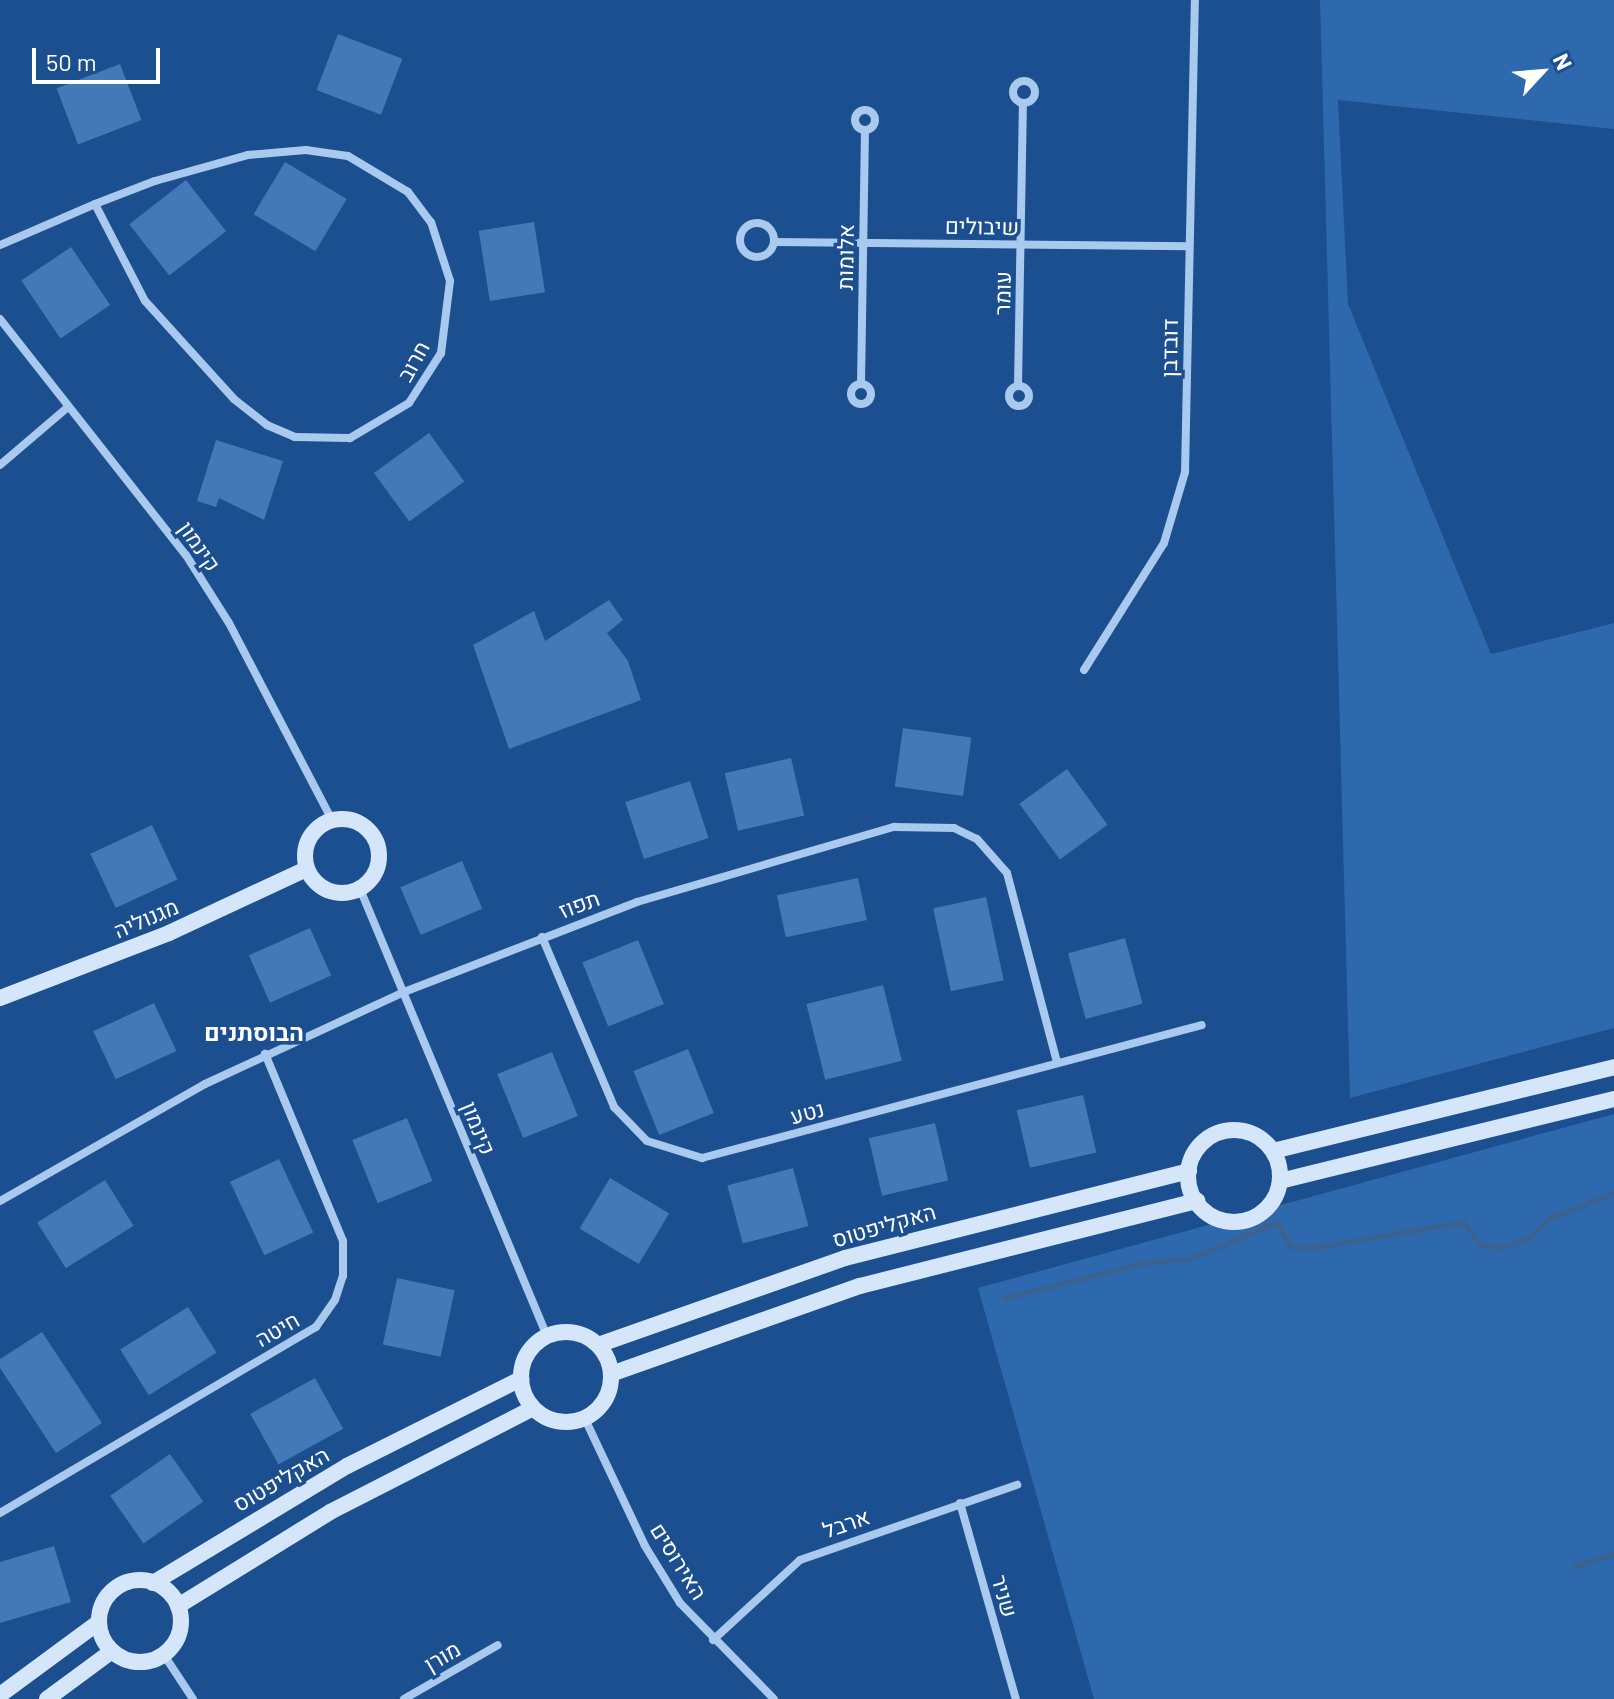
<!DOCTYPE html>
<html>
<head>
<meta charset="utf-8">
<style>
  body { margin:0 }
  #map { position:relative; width:1614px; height:1699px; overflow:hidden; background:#1b4f8f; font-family:Barlow,Heebo,sans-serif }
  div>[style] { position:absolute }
  .green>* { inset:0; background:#2e69ad }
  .stream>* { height:5px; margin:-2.5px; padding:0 2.5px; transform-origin:2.5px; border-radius:2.5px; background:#3c6290 }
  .building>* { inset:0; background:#4478b7; transform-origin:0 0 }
  .street>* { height:8px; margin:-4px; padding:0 4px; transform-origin:4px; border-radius:4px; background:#a9c9ee }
  .street>.ring { margin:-4px; padding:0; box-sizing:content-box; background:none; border:8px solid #a9c9ee; border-radius:50% }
  .secondary>* { height:16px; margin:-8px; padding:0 8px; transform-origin:8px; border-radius:8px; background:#d6e6fa }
  .secondary>.ring { margin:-8px; padding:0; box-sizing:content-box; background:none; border:16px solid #d6e6fa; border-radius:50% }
  span { translate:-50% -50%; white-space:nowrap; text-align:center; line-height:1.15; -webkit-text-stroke:7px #1b4f8f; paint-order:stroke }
  .street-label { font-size:22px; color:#fff }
  .neighbourhood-label { font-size:24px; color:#fff; font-weight:700 }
  .north { position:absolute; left:1502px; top:32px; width:80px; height:80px; -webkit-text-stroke:6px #1b4f8f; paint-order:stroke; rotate:64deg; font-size:22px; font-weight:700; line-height:32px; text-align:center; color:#fff }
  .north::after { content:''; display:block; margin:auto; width:28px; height:36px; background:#fff; clip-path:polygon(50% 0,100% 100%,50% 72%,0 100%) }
  .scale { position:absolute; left:32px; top:48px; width:128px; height:36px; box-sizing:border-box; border:4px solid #fff; border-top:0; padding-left:10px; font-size:24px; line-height:28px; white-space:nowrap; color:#fff; -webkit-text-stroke:6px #1b4f8f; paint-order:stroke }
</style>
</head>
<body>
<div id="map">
  <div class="green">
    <i style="clip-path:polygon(1320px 0,1614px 0,1614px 129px,1338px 100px,1348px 304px,1491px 654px,1614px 623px,1614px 1028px,1350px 1098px)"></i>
    <i style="clip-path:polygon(1614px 1114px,1614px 1699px,1094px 1699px,978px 1288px)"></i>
  </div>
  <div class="stream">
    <i style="left:1004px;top:1298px;width:147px;rotate:-14.1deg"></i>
    <i style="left:1147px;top:1262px;width:41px;rotate:-4.2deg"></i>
    <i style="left:1188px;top:1259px;width:97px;rotate:-22.3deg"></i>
    <i style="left:1278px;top:1222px;width:26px;rotate:65deg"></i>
    <i style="left:1289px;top:1246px;width:21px;rotate:5deg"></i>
    <i style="left:1310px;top:1248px;width:156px;rotate:-9.6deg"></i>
    <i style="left:1464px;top:1222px;width:29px;rotate:54deg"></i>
    <i style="left:1481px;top:1245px;width:24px;rotate:5deg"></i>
    <i style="left:1505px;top:1247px;width:24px;rotate:-22deg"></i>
    <i style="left:1527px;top:1238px;width:30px;rotate:-42deg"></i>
    <i style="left:1549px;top:1218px;width:70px;rotate:-21deg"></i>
    <i style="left:1574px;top:1566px;width:42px;rotate:-16.7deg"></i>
  </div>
  <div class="building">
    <i style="left:338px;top:34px;width:69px;height:60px;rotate:21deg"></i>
    <i style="left:120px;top:64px;width:60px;height:68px;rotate:69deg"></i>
    <i style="left:285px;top:162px;width:72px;height:61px;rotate:31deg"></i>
    <i style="left:186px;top:180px;width:65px;height:72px;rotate:52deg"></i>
    <i style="left:534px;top:222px;width:71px;height:56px;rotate:81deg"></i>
    <i style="left:71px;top:247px;width:70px;height:60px;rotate:56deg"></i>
    <i style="left:429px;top:433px;width:60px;height:68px;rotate:54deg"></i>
    <i style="clip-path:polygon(216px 440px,283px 461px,264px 520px,219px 498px,216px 507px,197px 501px)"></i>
    <i style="clip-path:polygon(609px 600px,623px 620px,607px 633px,628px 661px,641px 700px,509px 749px,473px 645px,534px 611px,545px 641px)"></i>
    <i style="left:903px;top:728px;width:69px;height:59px;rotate:8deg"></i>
    <i style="left:791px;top:758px;width:59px;height:68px;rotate:77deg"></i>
    <i style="left:1067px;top:769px;width:69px;height:59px;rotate:54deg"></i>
    <i style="left:690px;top:781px;width:60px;height:68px;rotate:72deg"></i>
    <i style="left:152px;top:825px;width:60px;height:68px;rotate:65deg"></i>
    <i style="left:462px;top:861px;width:52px;height:67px;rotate:67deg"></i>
    <i style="left:858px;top:878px;width:43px;height:83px;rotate:78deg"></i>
    <i style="left:986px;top:897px;width:85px;height:54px;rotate:78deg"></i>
    <i style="left:310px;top:928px;width:52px;height:67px;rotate:66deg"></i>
    <i style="left:1125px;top:938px;width:68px;height:59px;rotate:75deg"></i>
    <i style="left:638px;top:940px;width:69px;height:60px;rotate:68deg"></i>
    <i style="left:883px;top:985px;width:78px;height:79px;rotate:76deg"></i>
    <i style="left:154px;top:1003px;width:53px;height:67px;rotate:65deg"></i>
    <i style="left:688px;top:1049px;width:69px;height:59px;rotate:68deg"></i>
    <i style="left:552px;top:1052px;width:69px;height:59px;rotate:68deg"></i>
    <i style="left:1083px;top:1095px;width:59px;height:68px;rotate:77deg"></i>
    <i style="left:407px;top:1118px;width:68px;height:59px;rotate:68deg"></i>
    <i style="left:935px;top:1123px;width:59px;height:68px;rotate:77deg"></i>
    <i style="left:279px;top:1159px;width:81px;height:54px;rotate:65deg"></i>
    <i style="left:793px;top:1168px;width:60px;height:68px;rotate:75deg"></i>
    <i style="left:610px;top:1178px;width:69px;height:59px;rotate:31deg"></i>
    <i style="left:105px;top:1180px;width:54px;height:80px;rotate:58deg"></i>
    <i style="left:397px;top:1278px;width:59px;height:68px;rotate:12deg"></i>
    <i style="left:188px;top:1307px;width:54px;height:80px;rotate:58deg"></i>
    <i style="clip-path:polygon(42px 1332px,102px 1423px,56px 1453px,0 1368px,0 1359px)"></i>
    <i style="left:315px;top:1378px;width:58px;height:74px;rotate:61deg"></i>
    <i style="left:170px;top:1454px;width:58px;height:73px;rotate:55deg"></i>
    <i style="clip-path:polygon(54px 1546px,71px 1602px,0 1623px,0 1562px)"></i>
  </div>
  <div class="street">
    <i class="ring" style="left:1013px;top:81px;width:14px;height:14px"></i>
    <i class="ring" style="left:855px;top:110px;width:12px;height:12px"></i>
    <i class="ring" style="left:740px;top:223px;width:26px;height:26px"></i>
    <i style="left:774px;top:242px;width:415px;rotate:0.6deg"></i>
    <i style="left:0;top:245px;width:103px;rotate:-23.3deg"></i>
    <i style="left:95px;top:204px;width:64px;rotate:-21deg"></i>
    <i style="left:155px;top:181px;width:97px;rotate:-15.6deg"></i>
    <i style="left:248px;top:155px;width:58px;rotate:-4.9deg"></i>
    <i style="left:306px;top:150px;width:42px;rotate:8.1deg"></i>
    <i style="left:348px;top:156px;width:70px;rotate:31deg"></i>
    <i style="left:408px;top:192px;width:38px;rotate:53deg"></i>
    <i style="left:431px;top:222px;width:62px;rotate:72.1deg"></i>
    <i style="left:450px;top:281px;width:73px;rotate:97.1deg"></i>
    <i style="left:441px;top:353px;width:59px;rotate:122.6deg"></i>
    <i style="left:409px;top:403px;width:69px;rotate:149.3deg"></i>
    <i style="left:350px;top:438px;width:55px;rotate:-179deg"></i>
    <i style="left:295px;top:437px;width:30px;rotate:-157deg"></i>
    <i style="left:267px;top:425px;width:42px;rotate:-141.8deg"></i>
    <i style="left:234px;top:399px;width:132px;rotate:-132.2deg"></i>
    <i style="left:145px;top:301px;width:109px;rotate:-117.3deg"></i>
    <i style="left:0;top:319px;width:300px;rotate:51.8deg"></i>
    <i style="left:186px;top:555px;width:80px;rotate:57.7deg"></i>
    <i style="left:229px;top:623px;width:222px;rotate:62.4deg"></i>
    <i class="ring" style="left:851px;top:384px;width:12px;height:12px"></i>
    <i style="left:861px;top:384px;width:254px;rotate:-89.1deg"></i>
    <i class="ring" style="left:1009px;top:386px;width:12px;height:12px"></i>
    <i style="left:1018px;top:386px;width:283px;rotate:-89deg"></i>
    <i style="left:0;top:465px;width:89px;rotate:-40.5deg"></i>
    <i style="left:1084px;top:670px;width:150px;rotate:-57.8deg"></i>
    <i style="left:1164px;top:543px;width:74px;rotate:-73.5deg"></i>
    <i style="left:1185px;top:472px;width:472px;rotate:-88.8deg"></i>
    <i style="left:360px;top:889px;width:485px;rotate:67.3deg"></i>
    <i style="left:542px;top:937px;width:185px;rotate:67deg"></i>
    <i style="left:614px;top:1107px;width:47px;rotate:45.9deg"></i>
    <i style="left:647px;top:1141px;width:58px;rotate:17.2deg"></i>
    <i style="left:702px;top:1158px;width:517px;rotate:-14.9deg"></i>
    <i style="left:0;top:1201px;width:236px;rotate:-29.7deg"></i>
    <i style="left:205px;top:1084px;width:219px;rotate:-24.8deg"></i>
    <i style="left:404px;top:992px;width:250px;rotate:-21.1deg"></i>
    <i style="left:637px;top:902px;width:268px;rotate:-16.3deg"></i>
    <i style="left:894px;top:827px;width:60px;rotate:1deg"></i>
    <i style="left:954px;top:828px;width:25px;rotate:26deg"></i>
    <i style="left:977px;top:839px;width:45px;rotate:48.6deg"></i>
    <i style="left:1007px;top:873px;width:196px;rotate:75.2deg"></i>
    <i style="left:585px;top:1419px;width:140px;rotate:64.7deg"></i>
    <i style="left:645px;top:1546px;width:67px;rotate:58.4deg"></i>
    <i style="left:680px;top:1603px;width:134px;rotate:45.6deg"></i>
    <i style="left:960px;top:1503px;width:204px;rotate:74.1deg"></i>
    <i style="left:0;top:1513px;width:367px;rotate:-30.5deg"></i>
    <i style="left:316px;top:1327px;width:33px;rotate:-55deg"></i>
    <i style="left:335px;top:1300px;width:25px;rotate:-72deg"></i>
    <i style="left:343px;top:1276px;width:35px;rotate:-90deg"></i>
    <i style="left:343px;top:1241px;width:203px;rotate:-112.6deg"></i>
    <i style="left:713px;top:1640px;width:118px;rotate:-42.6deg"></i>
    <i style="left:800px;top:1560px;width:230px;rotate:-19.1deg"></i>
    <i style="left:164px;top:1655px;width:53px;rotate:56.6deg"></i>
    <i style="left:404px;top:1699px;width:108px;rotate:-29.9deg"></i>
  </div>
  <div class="secondary">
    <i class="ring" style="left:305px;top:819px;width:58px;height:58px"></i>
    <i style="left:0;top:998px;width:181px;rotate:-21deg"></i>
    <i style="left:169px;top:933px;width:151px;rotate:-25deg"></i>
    <i class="ring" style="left:1188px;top:1130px;width:76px;height:76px"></i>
    <i style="left:1273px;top:1151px;width:351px;rotate:-13.8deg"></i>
    <i style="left:1280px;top:1181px;width:344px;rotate:-13.8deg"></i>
    <i class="ring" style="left:521px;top:1332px;width:74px;height:74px"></i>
    <i style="left:598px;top:1345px;width:262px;rotate:-19.4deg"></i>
    <i style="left:845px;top:1258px;width:355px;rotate:-14.2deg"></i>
    <i style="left:611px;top:1374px;width:264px;rotate:-19.5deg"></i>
    <i style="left:860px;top:1286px;width:348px;rotate:-14.2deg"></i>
    <i class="ring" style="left:99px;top:1580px;width:66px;height:66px"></i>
    <i style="left:153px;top:1583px;width:227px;rotate:-31.1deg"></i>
    <i style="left:347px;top:1466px;width:195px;rotate:-26.6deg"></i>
    <i style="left:178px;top:1606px;width:179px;rotate:-31.7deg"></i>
    <i style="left:330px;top:1512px;width:228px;rotate:-27.1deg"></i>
    <i style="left:0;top:1695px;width:123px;rotate:-36.4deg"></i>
    <i style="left:47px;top:1699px;width:81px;rotate:-36.4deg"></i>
  </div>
  <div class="street-label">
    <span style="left:982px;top:226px;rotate:1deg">שיבולים</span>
    <span style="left:845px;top:257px;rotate:-89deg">אלומות</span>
    <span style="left:1002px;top:293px;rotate:-89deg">עומר</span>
    <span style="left:1169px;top:348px;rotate:-89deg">דובדבן</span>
    <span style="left:413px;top:361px;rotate:-61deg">חרוב</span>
    <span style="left:200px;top:546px;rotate:55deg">קינמון</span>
    <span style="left:579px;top:904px;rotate:-20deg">תפוז</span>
    <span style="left:146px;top:918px;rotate:-23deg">מגנוליה</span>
    <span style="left:807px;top:1112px;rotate:-15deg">נטע</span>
    <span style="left:479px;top:1128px;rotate:68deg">קינמון</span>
    <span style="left:884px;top:1225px;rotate:-16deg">האקליפטוס</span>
    <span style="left:277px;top:1329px;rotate:-30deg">חיטה</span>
    <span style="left:281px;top:1479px;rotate:-30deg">האקליפטוס</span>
    <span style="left:846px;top:1523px;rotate:-19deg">ארבל</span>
    <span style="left:679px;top:1561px;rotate:58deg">האירוסים</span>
    <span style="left:1005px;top:1596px;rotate:74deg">שניר</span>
    <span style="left:442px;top:1656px;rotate:-30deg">מורן</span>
  </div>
  <div class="neighbourhood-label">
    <span style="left:254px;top:1032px">הבוסתנים</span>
  </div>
  <div class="north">N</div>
  <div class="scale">50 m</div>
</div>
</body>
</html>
